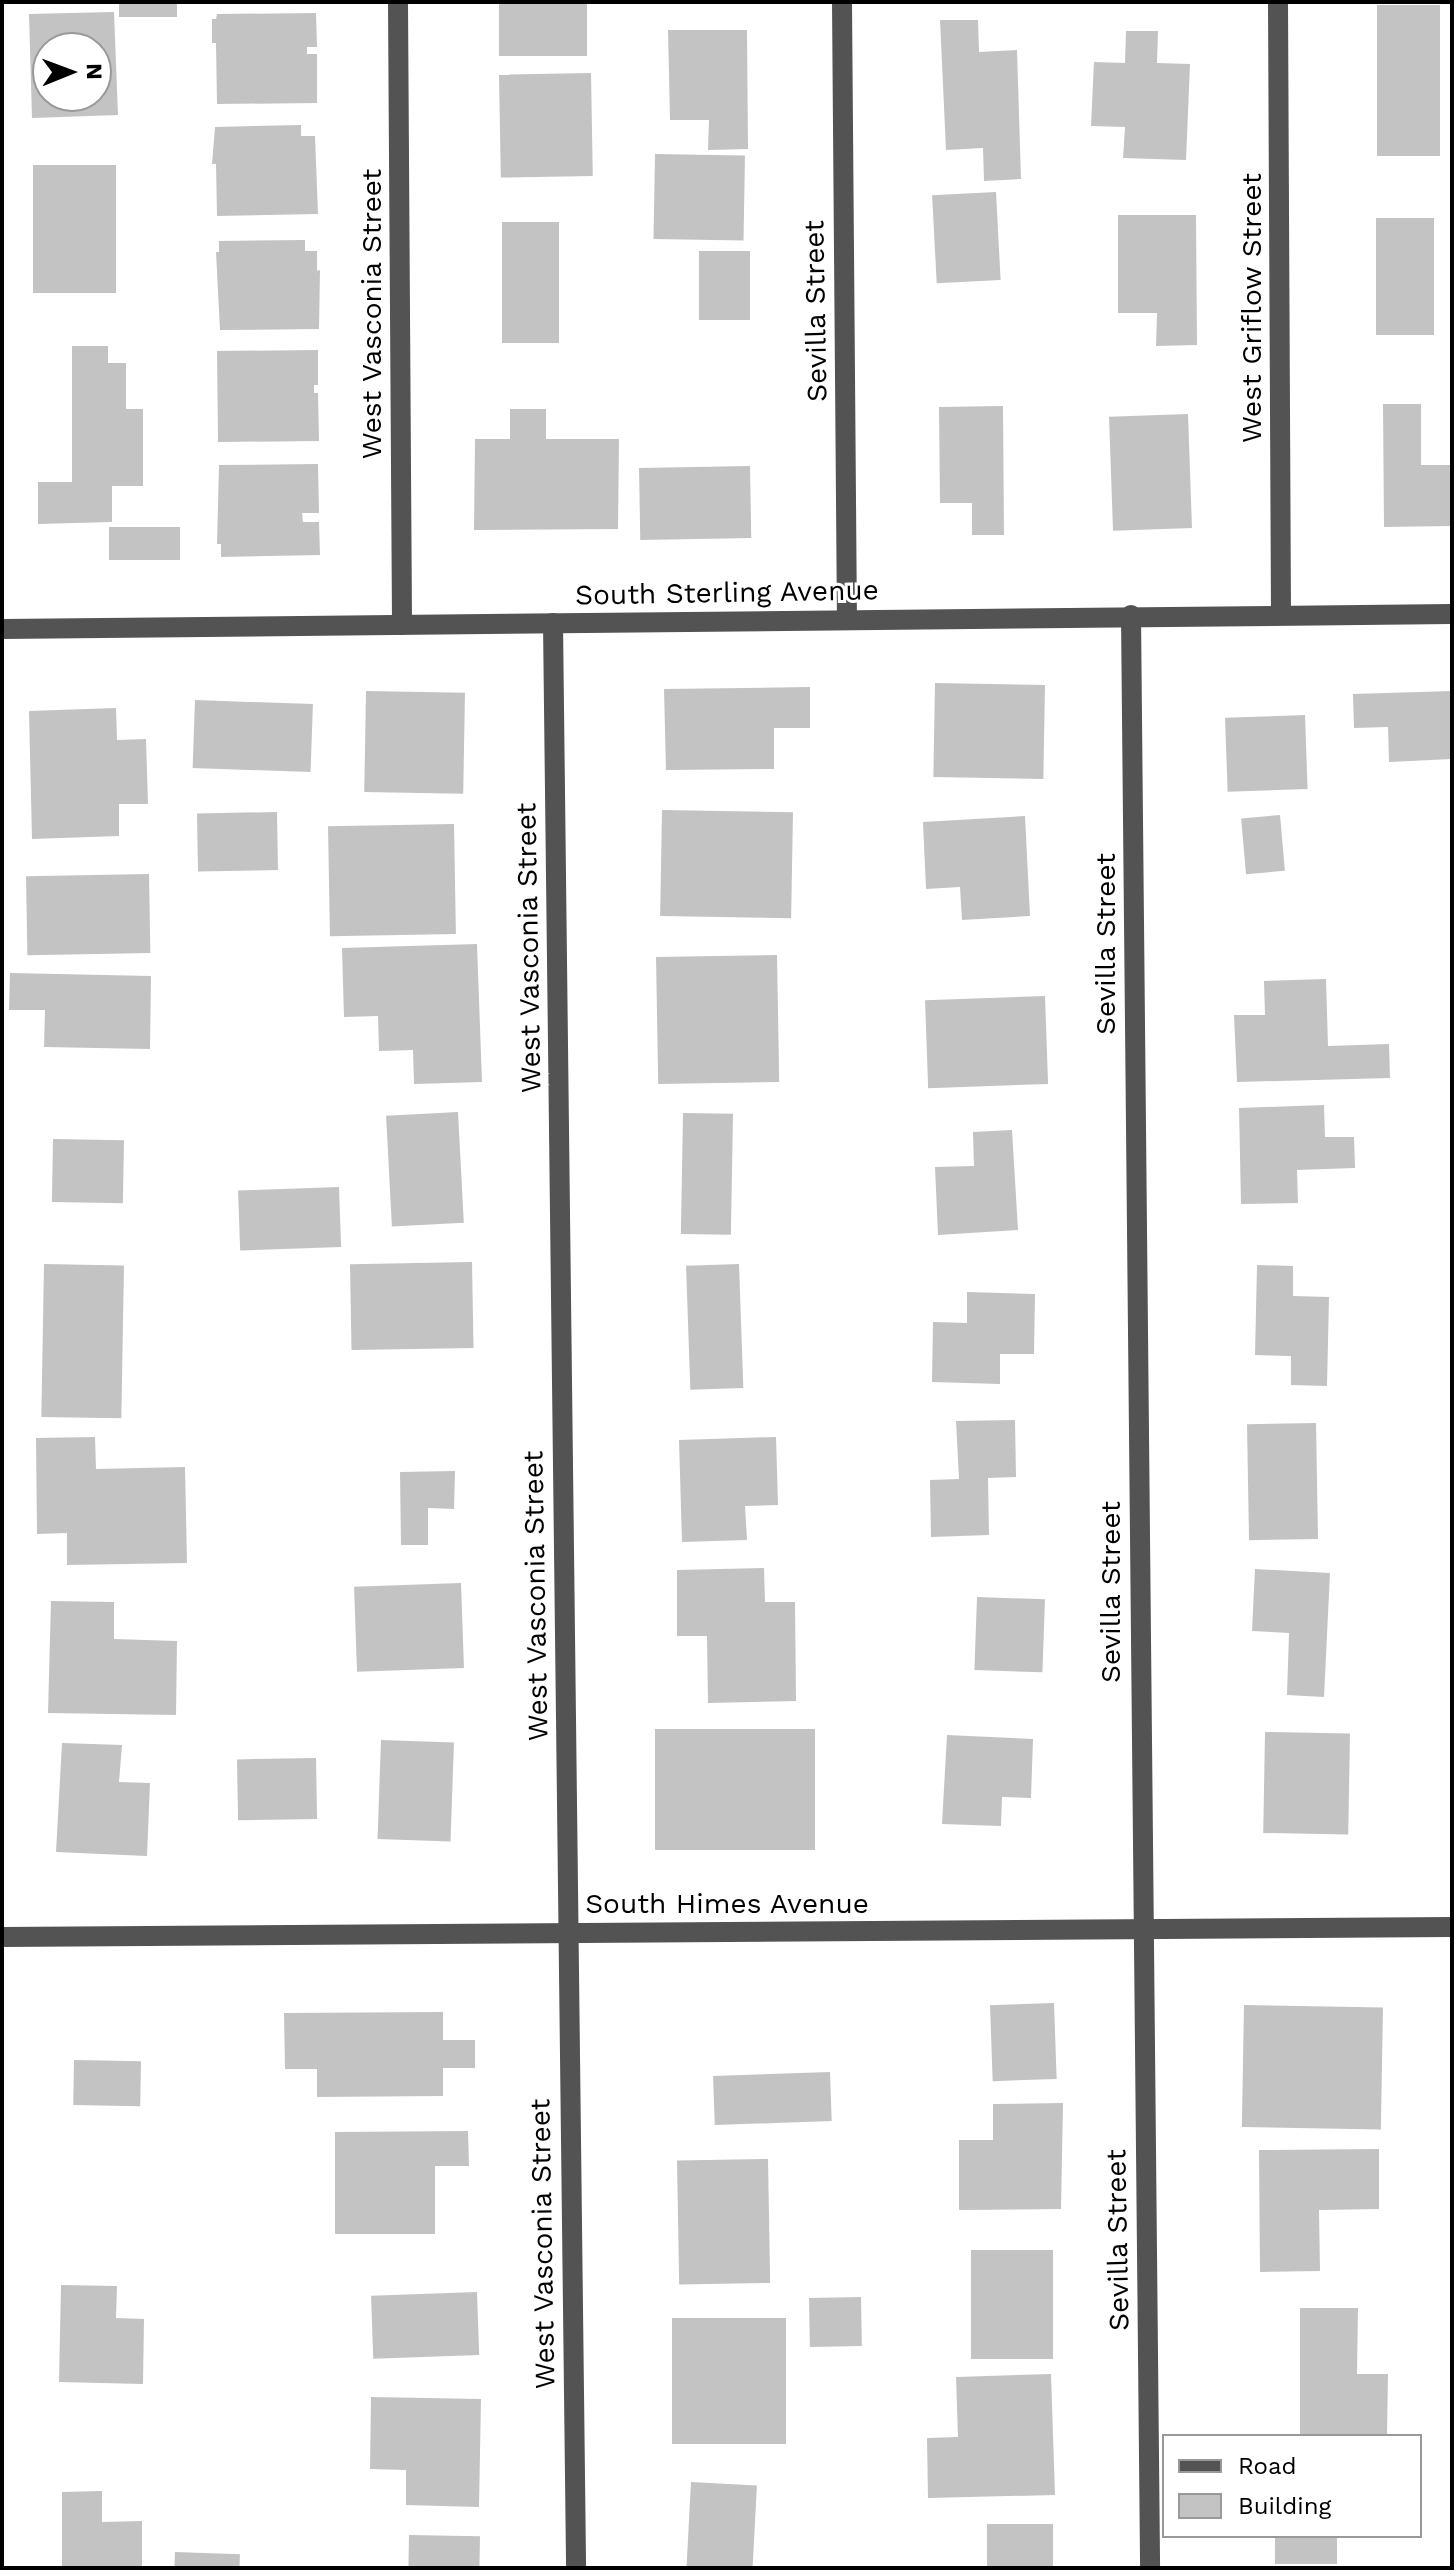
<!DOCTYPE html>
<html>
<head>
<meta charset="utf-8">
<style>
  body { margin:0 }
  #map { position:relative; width:1454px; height:2570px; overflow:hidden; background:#fff; font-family:"Work Sans",sans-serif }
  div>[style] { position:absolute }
  .building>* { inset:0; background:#c3c3c3; transform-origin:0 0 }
  .minor>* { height:20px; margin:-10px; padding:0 10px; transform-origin:10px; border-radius:10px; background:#535353 }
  span { translate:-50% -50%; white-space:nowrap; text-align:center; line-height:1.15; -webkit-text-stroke:6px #fff; paint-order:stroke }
  .street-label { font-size:28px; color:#000 }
  .frame { position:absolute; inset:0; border:4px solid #000; pointer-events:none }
  .legend { position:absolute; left:1162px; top:2434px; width:260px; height:104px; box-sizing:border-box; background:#fff; border:2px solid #999; margin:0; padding:10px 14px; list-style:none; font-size:24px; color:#000 }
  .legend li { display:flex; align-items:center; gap:16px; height:40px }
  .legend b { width:40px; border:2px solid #999 }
  .north { position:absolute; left:32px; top:32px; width:80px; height:80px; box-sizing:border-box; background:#fff; border:2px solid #999; border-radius:50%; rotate:89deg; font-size:22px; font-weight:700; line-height:32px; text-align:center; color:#000 }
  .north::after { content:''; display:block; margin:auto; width:28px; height:36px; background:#000; clip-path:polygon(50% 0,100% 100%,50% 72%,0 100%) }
</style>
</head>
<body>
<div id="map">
  <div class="building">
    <i style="left:119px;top:2px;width:58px;height:15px"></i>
    <i style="left:499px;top:2px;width:88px;height:54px"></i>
    <i style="left:1377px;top:5px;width:63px;height:151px"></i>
    <i style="clip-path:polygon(evenodd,114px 12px,118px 115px,32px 118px,29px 14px,114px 12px,48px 48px,96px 48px,96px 96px,48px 96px,48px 48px)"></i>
    <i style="clip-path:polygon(316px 13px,317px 47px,307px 47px,307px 54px,317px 54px,317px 103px,217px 104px,216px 43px,212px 43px,212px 19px,216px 19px,217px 14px)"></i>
    <i style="clip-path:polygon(940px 20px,978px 20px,979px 52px,1017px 50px,1021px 179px,984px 181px,983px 148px,946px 150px)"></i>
    <i style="clip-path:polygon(668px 30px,747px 30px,748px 149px,708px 150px,709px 120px,670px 120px)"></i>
    <i style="clip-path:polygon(1126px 31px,1158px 31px,1157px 63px,1190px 64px,1186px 160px,1123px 158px,1125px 127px,1091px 126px,1094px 62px,1125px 63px)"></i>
    <i style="left:591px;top:73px;width:103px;height:92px;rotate:89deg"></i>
    <i style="clip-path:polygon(301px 125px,301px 136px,315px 136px,318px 214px,217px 216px,216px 164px,212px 164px,215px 127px)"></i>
    <i style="left:655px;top:154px;width:90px;height:85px;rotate:1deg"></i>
    <i style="left:33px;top:165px;width:83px;height:128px"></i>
    <i style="left:996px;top:192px;width:88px;height:64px;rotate:87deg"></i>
    <i style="clip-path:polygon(1118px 215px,1196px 215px,1197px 345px,1156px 346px,1157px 313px,1118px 313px)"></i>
    <i style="left:1434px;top:218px;width:117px;height:58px;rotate:90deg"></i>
    <i style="left:502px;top:222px;width:57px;height:121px"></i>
    <i style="clip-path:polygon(305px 240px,305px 251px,317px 251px,317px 271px,320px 270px,319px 329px,220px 330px,216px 252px,219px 252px,219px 241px)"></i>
    <i style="left:699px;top:251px;width:51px;height:69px"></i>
    <i style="clip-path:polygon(72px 346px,108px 346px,108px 363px,126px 363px,126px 409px,143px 409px,143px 486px,112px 486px,112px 522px,38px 524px,38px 482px,72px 482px)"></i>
    <i style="clip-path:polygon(318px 350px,318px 385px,314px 385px,314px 393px,318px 393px,319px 441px,218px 442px,217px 351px)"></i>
    <i style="clip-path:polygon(1383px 404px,1421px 404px,1421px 465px,1452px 465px,1452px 526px,1384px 527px)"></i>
    <i style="clip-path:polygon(1003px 406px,1004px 535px,972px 535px,972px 503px,940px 503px,939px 407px)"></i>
    <i style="clip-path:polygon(510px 409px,546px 409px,546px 439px,619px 439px,618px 529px,474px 530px,475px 439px,510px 439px)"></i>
    <i style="left:1188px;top:414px;width:114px;height:79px;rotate:88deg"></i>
    <i style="clip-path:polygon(318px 464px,319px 513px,302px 513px,303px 522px,319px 522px,320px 555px,221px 557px,221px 544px,217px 544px,219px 465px)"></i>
    <i style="left:750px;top:466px;width:72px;height:111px;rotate:89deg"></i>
    <i style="left:109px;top:527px;width:71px;height:33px"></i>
    <i style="left:935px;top:683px;width:110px;height:94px;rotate:1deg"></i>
    <i style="clip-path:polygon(810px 687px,810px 728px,774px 728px,774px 769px,666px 770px,664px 689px)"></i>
    <i style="left:366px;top:691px;width:99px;height:101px;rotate:1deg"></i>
    <i style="clip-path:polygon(1452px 691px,1452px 759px,1389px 762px,1388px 727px,1354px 728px,1353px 694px)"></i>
    <i style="left:195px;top:700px;width:118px;height:68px;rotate:2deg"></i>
    <i style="clip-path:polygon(116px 708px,117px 740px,146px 739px,148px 804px,119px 804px,119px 836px,32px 839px,29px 711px)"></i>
    <i style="left:1305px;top:715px;width:74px;height:80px;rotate:88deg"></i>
    <i style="left:662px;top:810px;width:131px;height:106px;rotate:1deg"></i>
    <i style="left:277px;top:812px;width:58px;height:80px;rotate:89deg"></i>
    <i style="left:1280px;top:815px;width:56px;height:39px;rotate:85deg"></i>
    <i style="clip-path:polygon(1025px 816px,1030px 916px,962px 920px,960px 887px,926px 889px,923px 822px)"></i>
    <i style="left:454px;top:824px;width:110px;height:126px;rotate:89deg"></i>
    <i style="left:149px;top:874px;width:79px;height:123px;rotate:89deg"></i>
    <i style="clip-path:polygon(477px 944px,482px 1082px,414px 1084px,413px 1050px,379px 1051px,378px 1016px,344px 1017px,342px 948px)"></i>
    <i style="left:777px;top:955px;width:127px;height:121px;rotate:89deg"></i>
    <i style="clip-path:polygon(10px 973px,151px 976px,150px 1049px,44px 1047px,45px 1010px,9px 1010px)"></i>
    <i style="clip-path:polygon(1326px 979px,1328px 1046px,1389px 1044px,1390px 1078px,1237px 1082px,1234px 1015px,1265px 1015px,1264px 981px)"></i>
    <i style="left:1045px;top:996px;width:88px;height:120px;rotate:88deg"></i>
    <i style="clip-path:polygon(1324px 1105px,1325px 1137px,1354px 1137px,1355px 1168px,1297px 1170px,1298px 1203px,1241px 1204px,1239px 1108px)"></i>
    <i style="left:458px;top:1112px;width:111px;height:72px;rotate:87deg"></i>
    <i style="left:683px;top:1113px;width:50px;height:121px;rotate:1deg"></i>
    <i style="clip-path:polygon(1012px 1130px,1018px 1230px,938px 1235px,935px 1167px,974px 1166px,973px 1132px)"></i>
    <i style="left:53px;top:1139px;width:71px;height:63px;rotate:1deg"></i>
    <i style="left:339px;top:1187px;width:60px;height:101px;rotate:88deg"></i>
    <i style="left:472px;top:1262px;width:86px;height:122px;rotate:89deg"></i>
    <i style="left:44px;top:1264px;width:80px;height:153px;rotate:1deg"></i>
    <i style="left:739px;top:1264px;width:124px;height:53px;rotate:88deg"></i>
    <i style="clip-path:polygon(1257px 1265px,1293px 1266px,1293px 1296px,1329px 1297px,1327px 1386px,1291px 1385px,1291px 1356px,1255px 1355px)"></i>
    <i style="clip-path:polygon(967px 1292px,1035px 1294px,1034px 1354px,1000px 1354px,1000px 1384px,932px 1382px,933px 1322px,967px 1323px)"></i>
    <i style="clip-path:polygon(1015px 1420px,1016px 1477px,988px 1478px,989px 1535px,931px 1537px,930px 1480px,959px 1479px,956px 1421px)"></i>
    <i style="left:1316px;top:1423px;width:116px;height:69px;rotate:89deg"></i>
    <i style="clip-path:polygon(95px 1437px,96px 1469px,185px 1467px,187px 1563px,67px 1565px,67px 1533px,37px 1534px,36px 1438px)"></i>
    <i style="clip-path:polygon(776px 1437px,778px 1505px,745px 1506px,747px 1540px,682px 1542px,679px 1440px)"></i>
    <i style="clip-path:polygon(455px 1471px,454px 1509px,428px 1508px,428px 1545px,401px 1545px,400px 1472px)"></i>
    <i style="clip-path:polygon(764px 1568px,765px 1602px,795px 1602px,796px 1701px,708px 1703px,707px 1636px,677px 1636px,677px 1570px)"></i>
    <i style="clip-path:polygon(1255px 1569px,1330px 1573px,1324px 1697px,1287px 1695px,1289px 1633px,1252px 1631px)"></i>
    <i style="left:461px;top:1583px;width:85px;height:107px;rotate:88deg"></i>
    <i style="left:977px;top:1597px;width:68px;height:73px;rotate:2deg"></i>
    <i style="clip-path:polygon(51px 1601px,114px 1602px,114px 1639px,177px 1641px,176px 1715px,48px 1713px)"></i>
    <i style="left:815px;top:1729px;width:121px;height:160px;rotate:90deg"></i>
    <i style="left:1265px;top:1732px;width:85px;height:101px;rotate:1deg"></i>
    <i style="clip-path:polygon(947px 1735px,1033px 1739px,1031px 1798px,1002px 1797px,1001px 1826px,942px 1824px)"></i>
    <i style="left:381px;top:1740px;width:73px;height:99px;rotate:2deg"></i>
    <i style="clip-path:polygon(62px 1743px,122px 1745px,119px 1782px,150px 1783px,147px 1856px,56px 1852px)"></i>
    <i style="left:316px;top:1758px;width:61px;height:79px;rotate:89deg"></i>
    <i style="left:1054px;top:2003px;width:76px;height:64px;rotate:88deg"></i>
    <i style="left:1244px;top:2005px;width:139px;height:122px;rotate:1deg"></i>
    <i style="clip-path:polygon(443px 2012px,443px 2040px,475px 2040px,475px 2068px,443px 2068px,443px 2096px,317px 2097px,317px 2069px,285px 2069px,284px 2013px)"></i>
    <i style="left:74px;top:2060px;width:67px;height:45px;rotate:1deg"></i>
    <i style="left:830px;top:2072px;width:49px;height:117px;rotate:88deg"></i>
    <i style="clip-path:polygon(1063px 2103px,1061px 2209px,959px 2210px,959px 2140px,993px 2140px,993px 2104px)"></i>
    <i style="clip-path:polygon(468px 2131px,469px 2166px,435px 2166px,435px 2234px,335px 2234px,335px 2132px)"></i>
    <i style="clip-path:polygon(1379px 2149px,1379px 2209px,1319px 2210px,1320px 2271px,1260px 2272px,1259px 2150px)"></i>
    <i style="left:768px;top:2159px;width:124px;height:91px;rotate:89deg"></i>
    <i style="left:971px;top:2250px;width:82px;height:109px"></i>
    <i style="clip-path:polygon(61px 2285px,117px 2286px,116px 2318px,144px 2319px,143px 2384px,59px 2382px)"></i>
    <i style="left:477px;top:2292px;width:63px;height:106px;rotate:88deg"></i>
    <i style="left:861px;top:2297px;width:49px;height:52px;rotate:89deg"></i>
    <i style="clip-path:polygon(1300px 2308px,1358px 2308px,1357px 2374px,1388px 2374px,1387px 2436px,1300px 2436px)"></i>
    <i style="left:672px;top:2318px;width:114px;height:126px"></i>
    <i style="clip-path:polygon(1051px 2374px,1055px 2495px,928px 2498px,927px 2438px,958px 2437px,956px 2377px)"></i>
    <i style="clip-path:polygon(371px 2397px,481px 2399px,479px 2507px,406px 2505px,406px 2470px,370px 2469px)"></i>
    <i style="left:691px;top:2482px;width:66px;height:86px;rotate:3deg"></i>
    <i style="clip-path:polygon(102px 2491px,102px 2522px,142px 2521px,142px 2568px,62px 2568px,62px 2492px)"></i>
    <i style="left:1053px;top:2524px;width:44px;height:66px;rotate:90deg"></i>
    <i style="left:409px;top:2535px;width:71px;height:33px;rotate:1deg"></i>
    <i style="left:1275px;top:2536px;width:62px;height:28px"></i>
    <i style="left:175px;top:2552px;width:65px;height:16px;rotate:2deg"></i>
  </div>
  <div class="minor">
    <i style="left:398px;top:2px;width:623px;rotate:89.63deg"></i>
    <i style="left:842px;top:2px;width:618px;rotate:89.54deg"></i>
    <i style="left:1278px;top:2px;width:612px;rotate:89.72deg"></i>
    <i style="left:1131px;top:615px;width:1953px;rotate:89.44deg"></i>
    <i style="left:553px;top:623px;width:1945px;rotate:89.32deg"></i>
    <i style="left:2px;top:629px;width:1450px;rotate:-0.59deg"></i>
    <i style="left:2px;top:1937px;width:1450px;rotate:-0.4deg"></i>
  </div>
  <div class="street-label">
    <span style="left:1252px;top:308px;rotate:-90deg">West Griflow Street</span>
    <span style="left:816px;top:311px;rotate:-91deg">Sevilla Street</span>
    <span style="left:372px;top:314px;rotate:-90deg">West Vasconia Street</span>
    <span style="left:727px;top:593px;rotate:-1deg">South Sterling Avenue</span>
    <span style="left:1106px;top:944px;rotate:-90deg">Sevilla Street</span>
    <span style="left:529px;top:948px;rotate:-91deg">West Vasconia Street</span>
    <span style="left:1111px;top:1592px;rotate:-90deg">Sevilla Street</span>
    <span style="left:536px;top:1596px;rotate:-91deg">West Vasconia Street</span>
    <span style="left:727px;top:1904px">South Himes Avenue</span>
    <span style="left:1118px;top:2240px;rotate:-91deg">Sevilla Street</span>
    <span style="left:543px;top:2244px;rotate:-91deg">West Vasconia Street</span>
  </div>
  <div class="frame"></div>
  <ul class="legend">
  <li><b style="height:10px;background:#535353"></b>Road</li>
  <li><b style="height:22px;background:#c3c3c3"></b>Building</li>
  </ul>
  <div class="north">N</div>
</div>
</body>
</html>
